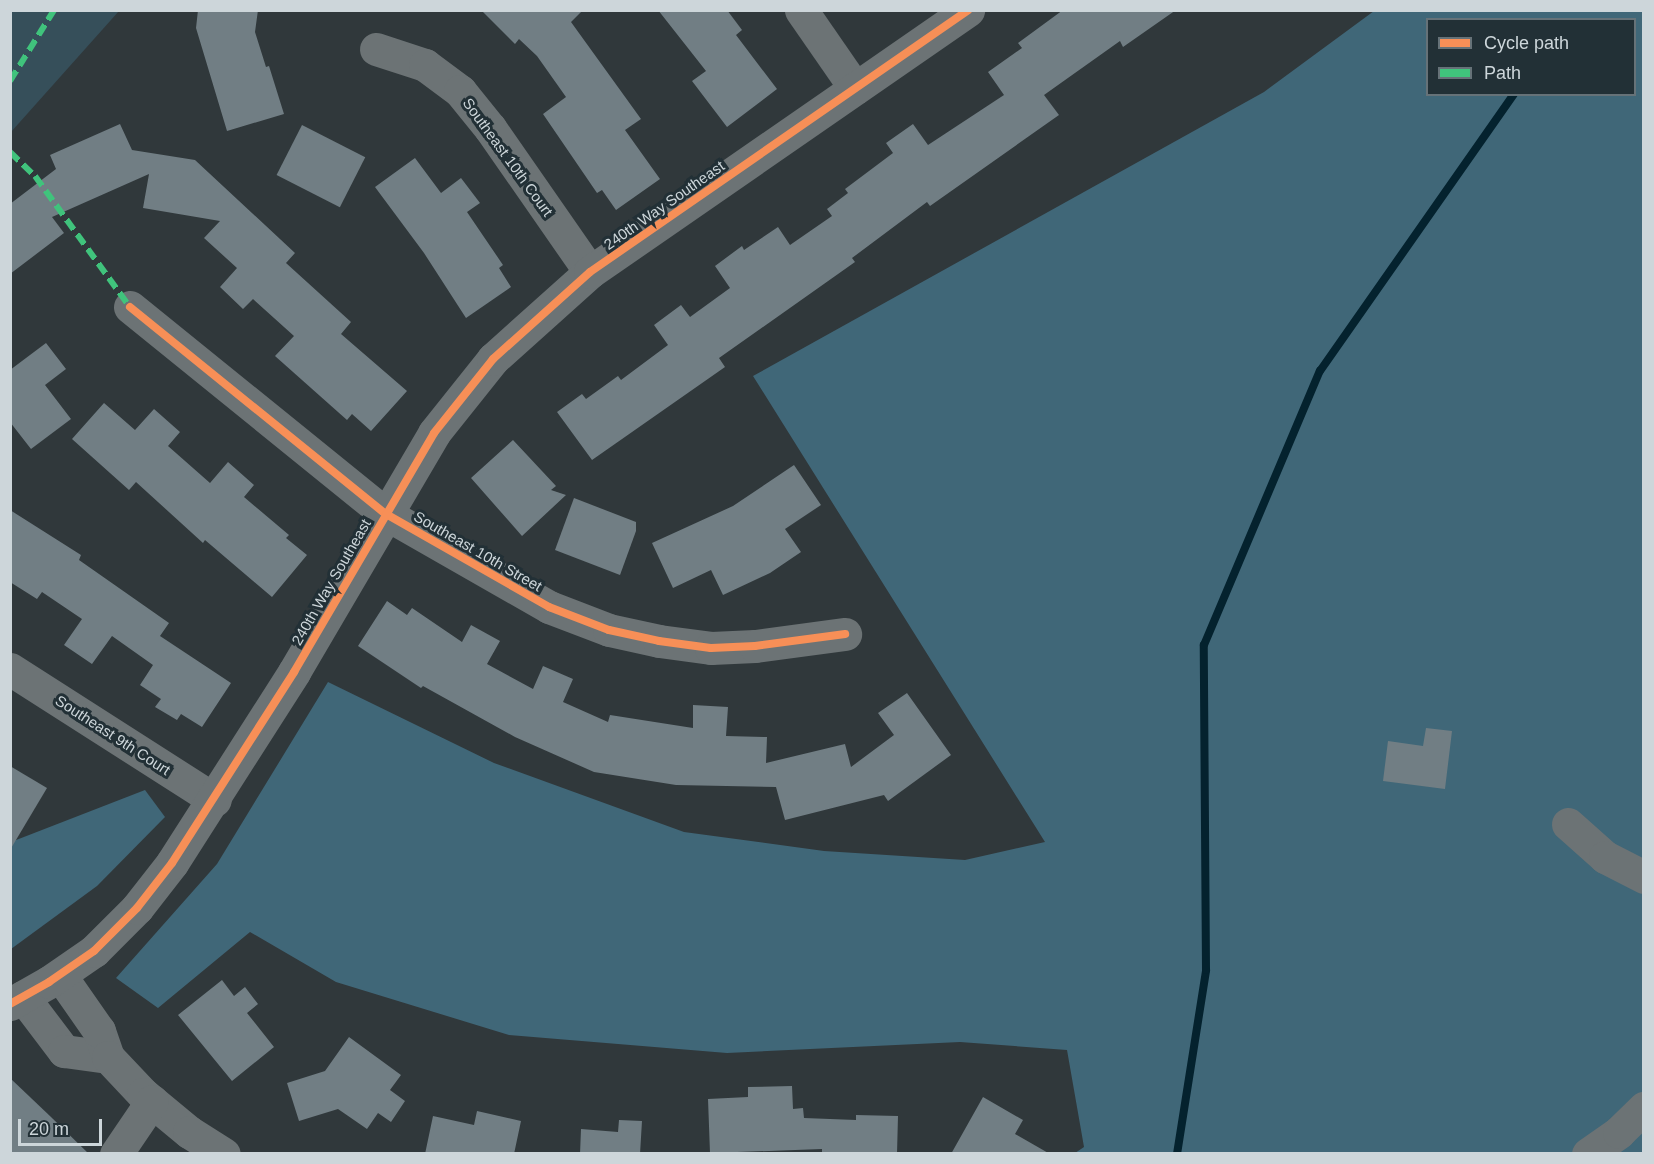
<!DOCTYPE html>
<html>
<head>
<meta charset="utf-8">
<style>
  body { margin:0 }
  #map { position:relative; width:1654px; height:1164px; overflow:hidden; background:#30383b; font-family:Helvetica,sans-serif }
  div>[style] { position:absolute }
  .green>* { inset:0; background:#364f5a }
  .forest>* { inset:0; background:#406778 }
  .stream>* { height:8px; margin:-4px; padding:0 4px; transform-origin:4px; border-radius:4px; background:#04222e }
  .building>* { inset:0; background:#717e84; transform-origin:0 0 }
  .minor>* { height:33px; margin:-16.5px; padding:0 16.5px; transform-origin:16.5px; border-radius:16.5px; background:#6c7375 }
  .quiet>* { height:6px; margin-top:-3px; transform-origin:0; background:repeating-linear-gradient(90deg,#40c37c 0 12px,transparent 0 18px) }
  .cycleway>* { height:8px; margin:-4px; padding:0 4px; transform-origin:4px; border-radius:4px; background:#f78f57 }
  span { translate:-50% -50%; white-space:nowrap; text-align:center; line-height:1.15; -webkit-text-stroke:6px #223036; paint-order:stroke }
  .street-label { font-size:15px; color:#cdd6da }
  .frame { position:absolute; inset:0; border:12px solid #cdd6da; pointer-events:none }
  .legend { position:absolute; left:1426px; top:18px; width:210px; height:78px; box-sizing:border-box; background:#223036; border:2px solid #667278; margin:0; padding:8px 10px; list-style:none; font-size:18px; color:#cdd6da }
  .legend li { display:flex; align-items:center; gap:12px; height:30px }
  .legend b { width:30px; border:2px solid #667278 }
  .scale { position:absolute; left:18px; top:1119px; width:84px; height:27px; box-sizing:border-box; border:3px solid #cdd6da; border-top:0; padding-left:8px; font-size:18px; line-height:21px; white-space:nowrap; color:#cdd6da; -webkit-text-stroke:4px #223036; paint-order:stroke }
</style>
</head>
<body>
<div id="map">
  <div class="green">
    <i style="clip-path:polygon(11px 10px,119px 11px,11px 132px,10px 11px)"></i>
  </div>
  <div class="forest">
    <i style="clip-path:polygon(evenodd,1374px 11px,1643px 11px,1643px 1153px,1075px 1153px,1084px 1147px,1067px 1050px,960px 1042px,727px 1053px,509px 1035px,336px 982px,250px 932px,158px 1008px,116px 978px,217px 864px,328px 682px,494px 763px,684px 832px,824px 851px,965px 860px,1045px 842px,753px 376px,1264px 92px,1374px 11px,1428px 20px,1634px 20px,1634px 94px,1428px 94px,1428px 20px)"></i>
    <i style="clip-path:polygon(145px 790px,165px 817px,97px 886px,11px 949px,11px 842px)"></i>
  </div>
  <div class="stream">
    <i style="left:1177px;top:1154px;width:186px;rotate:-81deg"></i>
    <i style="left:1206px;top:970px;width:325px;rotate:-90.4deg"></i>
    <i style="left:1204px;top:645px;width:298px;rotate:-67.1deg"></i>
    <i style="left:1320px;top:371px;width:338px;rotate:-55deg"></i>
  </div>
  <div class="building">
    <i style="clip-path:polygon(198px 10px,258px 10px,255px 32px,266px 67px,269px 66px,284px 114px,227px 131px,196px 28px)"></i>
    <i style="clip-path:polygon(481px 10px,583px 10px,571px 22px,641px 119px,625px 130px,660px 179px,616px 210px,602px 190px,597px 193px,543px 114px,566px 97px,537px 56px,519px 39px,515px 44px)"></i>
    <i style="clip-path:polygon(658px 10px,727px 10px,742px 30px,736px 35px,777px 89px,727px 127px,692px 81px,706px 71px)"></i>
    <i style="clip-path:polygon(1063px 10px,1176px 10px,1123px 47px,1120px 41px,1044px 95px,1059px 115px,930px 206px,927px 202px,852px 258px,855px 262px,719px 358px,725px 367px,592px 460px,557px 412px,582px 394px,586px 399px,618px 376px,621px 380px,668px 345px,654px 325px,681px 305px,690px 317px,730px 288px,715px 266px,742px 246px,744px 250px,778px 227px,790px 245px,832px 216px,827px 209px,848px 193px,845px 189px,893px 153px,886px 143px,913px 124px,928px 145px,1004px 95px,988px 72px,1022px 48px,1018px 43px)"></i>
    <i style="clip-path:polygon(120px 124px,132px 150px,195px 160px,295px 253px,286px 263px,351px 322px,341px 334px,407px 391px,371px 431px,352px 414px,347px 420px,275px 356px,294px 336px,253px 299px,243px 309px,220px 287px,237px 268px,204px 238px,220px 221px,143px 208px,149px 174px,52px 217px,64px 233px,10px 274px,10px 204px,56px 169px,50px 155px)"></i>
    <i style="left:302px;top:125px;width:71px;height:56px;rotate:27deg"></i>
    <i style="clip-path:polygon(415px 158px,441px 193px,461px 178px,480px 203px,467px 212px,503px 265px,499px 268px,511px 287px,466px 318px,424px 253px,375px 187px)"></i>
    <i style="clip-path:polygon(46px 343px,66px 369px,45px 385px,71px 419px,31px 449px,10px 422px,10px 370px)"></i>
    <i style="clip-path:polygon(104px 403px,135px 430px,154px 409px,180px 432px,168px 446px,210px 483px,228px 462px,254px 485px,244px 497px,289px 535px,286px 538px,307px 555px,272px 597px,205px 540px,203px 543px,136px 482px,129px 490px,72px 439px)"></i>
    <i style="clip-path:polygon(513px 440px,556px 486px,551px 490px,566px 495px,522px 536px,471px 478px)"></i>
    <i style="clip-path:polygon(794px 465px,821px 505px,785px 529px,801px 552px,770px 573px,723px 595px,711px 570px,673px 588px,652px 543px,733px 506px)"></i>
    <i style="clip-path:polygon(574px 498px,636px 522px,636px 531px,620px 575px,555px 550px)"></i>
    <i style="clip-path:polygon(10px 510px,81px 555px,79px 560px,169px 623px,160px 636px,231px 683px,202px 727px,181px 714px,177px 720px,155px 707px,161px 699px,140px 685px,153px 665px,112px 636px,92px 664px,64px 645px,82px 619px,42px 592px,37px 599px,10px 582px)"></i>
    <i style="clip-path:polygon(387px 601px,407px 615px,412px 608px,462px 642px,471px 625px,500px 641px,487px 664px,533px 689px,543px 666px,573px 679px,563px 702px,608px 722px,610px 715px,693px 728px,693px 705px,728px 707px,726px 736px,767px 737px,766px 763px,845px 744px,851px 767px,894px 735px,878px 713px,907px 693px,951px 755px,888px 801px,884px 795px,785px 820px,776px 787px,676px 785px,594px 772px,515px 737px,423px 686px,421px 688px,358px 646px)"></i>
    <i style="clip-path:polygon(1426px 728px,1452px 731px,1445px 789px,1383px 781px,1388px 741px,1423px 746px)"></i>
    <i style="clip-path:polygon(10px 766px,47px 788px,10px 850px)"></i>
    <i style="clip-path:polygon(222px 980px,234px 996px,245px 987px,258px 1004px,247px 1013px,274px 1047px,232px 1081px,178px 1015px)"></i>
    <i style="clip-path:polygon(349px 1037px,401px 1075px,390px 1090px,405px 1101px,391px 1122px,378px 1113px,367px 1129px,338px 1109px,299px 1121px,287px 1083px,325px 1071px)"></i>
    <i style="clip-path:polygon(10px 1078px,51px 1117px,89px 1154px,10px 1154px)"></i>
    <i style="clip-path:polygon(792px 1086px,793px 1109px,803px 1108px,804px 1118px,856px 1120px,856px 1115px,898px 1116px,897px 1154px,822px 1154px,822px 1149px,710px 1153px,708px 1099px,748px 1097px,748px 1087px)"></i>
    <i style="clip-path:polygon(983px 1097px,1023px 1120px,1015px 1134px,1050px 1154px,951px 1154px)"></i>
    <i style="clip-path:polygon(477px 1111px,521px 1121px,514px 1154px,425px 1154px,433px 1116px,474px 1125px)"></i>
    <i style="clip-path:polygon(619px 1120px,642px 1121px,640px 1154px,580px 1154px,581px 1129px,618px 1132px)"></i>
  </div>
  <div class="minor">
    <i style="left:801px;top:10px;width:95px;rotate:55.3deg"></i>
    <i style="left:376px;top:49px;width:52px;rotate:18.1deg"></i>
    <i style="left:425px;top:65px;width:44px;rotate:36.6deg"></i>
    <i style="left:460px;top:91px;width:48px;rotate:51deg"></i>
    <i style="left:490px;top:128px;width:175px;rotate:55.2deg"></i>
    <i style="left:130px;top:307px;width:329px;rotate:39deg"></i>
    <i style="left:386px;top:514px;width:188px;rotate:29.7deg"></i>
    <i style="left:549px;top:607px;width:64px;rotate:21deg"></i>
    <i style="left:609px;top:630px;width:51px;rotate:12.4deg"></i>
    <i style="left:659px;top:641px;width:52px;rotate:7.7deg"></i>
    <i style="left:711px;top:648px;width:44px;rotate:-2.6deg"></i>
    <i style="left:755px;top:646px;width:91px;rotate:-7.6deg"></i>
    <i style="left:10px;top:669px;width:243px;rotate:32.6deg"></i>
    <i style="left:1568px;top:824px;width:50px;rotate:41.7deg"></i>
    <i style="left:1605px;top:857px;width:44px;rotate:27.1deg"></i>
    <i style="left:23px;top:997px;width:68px;rotate:52.8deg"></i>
    <i style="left:64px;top:1051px;width:44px;rotate:7.8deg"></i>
    <i style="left:108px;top:1057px;width:28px;rotate:-109deg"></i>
    <i style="left:99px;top:1031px;width:68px;rotate:-124.9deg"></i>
    <i style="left:10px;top:1004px;width:45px;rotate:-29.4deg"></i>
    <i style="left:49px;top:982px;width:55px;rotate:-34.6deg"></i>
    <i style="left:94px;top:951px;width:61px;rotate:-45deg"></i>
    <i style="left:137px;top:908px;width:57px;rotate:-52.1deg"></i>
    <i style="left:172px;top:863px;width:227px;rotate:-57.4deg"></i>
    <i style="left:294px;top:672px;width:277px;rotate:-59.6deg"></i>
    <i style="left:434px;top:433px;width:95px;rotate:-51.4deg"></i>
    <i style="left:493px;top:359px;width:130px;rotate:-41.9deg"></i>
    <i style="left:590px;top:272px;width:460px;rotate:-34.7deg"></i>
    <i style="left:108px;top:1057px;width:51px;rotate:46.6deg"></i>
    <i style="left:143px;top:1094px;width:60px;rotate:39.6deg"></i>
    <i style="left:189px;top:1132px;width:41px;rotate:32.2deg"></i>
    <i style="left:116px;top:1154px;width:64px;rotate:-55.8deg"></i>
    <i style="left:1588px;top:1154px;width:38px;rotate:-35deg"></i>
    <i style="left:1619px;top:1132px;width:35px;rotate:-44deg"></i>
  </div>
  <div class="quiet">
    <i style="left:10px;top:81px;width:84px;rotate:-58.2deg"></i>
    <i style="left:10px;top:152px;width:35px;rotate:44deg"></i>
    <i style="left:35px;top:176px;width:162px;rotate:54.1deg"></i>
  </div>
  <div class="cycleway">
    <i style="left:130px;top:307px;width:329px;rotate:39deg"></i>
    <i style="left:386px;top:514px;width:188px;rotate:29.7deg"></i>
    <i style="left:549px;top:607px;width:64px;rotate:21deg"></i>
    <i style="left:609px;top:630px;width:51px;rotate:12.4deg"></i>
    <i style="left:659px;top:641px;width:52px;rotate:7.7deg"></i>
    <i style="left:711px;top:648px;width:44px;rotate:-2.6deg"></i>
    <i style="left:755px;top:646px;width:91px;rotate:-7.6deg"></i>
    <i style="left:10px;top:1004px;width:45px;rotate:-29.4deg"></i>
    <i style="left:49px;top:982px;width:55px;rotate:-34.6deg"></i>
    <i style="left:94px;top:951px;width:61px;rotate:-45deg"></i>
    <i style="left:137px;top:908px;width:57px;rotate:-52.1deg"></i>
    <i style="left:172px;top:863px;width:227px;rotate:-57.4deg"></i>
    <i style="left:294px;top:672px;width:277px;rotate:-59.6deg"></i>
    <i style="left:434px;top:433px;width:95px;rotate:-51.4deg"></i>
    <i style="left:493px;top:359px;width:130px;rotate:-41.9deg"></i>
    <i style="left:590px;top:272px;width:460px;rotate:-34.7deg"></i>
  </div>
  <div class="street-label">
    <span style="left:508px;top:157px;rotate:54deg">Southeast 10th Court</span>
    <span style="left:664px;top:205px;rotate:-35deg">240th Way Southeast</span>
    <span style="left:478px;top:551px;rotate:30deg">Southeast 10th Street</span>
    <span style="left:331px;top:582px;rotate:-60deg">240th Way Southeast</span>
    <span style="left:113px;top:735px;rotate:33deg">Southeast 9th Court</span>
  </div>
  <div class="frame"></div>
  <ul class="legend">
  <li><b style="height:8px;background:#f78f57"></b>Cycle path</li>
  <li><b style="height:8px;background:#40c37c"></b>Path</li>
  </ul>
  <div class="scale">20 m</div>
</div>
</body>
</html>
